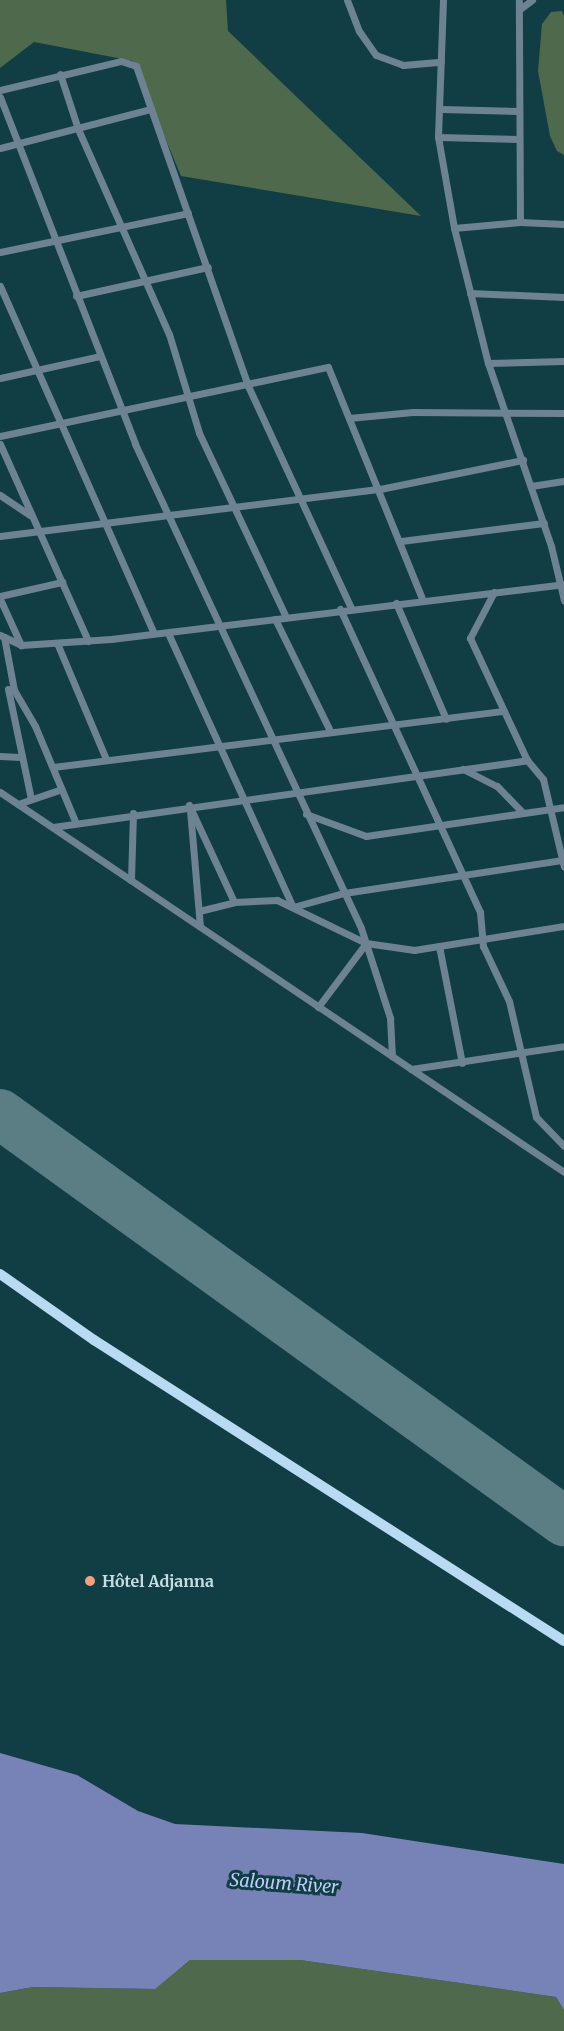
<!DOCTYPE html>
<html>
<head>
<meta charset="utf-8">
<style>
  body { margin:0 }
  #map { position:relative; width:564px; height:2031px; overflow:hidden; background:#113e44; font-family:Merriweather,serif }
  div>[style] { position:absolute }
  .green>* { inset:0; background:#4e694b }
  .water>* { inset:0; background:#7783b6 }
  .runway>* { height:50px; margin:-25px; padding:0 25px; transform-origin:25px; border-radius:25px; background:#5a7e83 }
  .minor>* { height:7px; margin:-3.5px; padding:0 3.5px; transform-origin:3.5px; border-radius:3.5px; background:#6d8293 }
  .trunk>* { height:10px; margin:-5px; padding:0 5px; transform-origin:5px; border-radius:5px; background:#b8daf3 }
  .dots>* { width:16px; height:16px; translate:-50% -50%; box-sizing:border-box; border:3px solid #113e44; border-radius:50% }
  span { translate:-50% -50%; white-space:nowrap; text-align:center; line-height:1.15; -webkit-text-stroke:6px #113e44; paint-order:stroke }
  .poi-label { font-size:16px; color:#c6dce0; font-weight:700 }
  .left { translate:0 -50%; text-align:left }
  .water-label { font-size:18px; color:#bfcbf8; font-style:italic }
</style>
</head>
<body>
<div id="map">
  <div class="green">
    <i style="clip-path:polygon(0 0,226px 0,228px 31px,421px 216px,181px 176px,133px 61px,34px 42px,0 68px)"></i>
    <i style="clip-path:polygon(562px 11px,564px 16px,564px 155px,557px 151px,550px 136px,538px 71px,542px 24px,551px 12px)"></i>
    <i style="clip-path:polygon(190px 1960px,300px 1960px,556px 1997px,564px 2010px,564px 2031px,0 2031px,0 1993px,33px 1987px,154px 1989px)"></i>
  </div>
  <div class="water">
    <i style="clip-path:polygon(0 1753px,77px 1775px,138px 1811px,175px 1824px,362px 1833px,564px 1864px,564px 2010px,556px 1997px,300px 1960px,190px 1960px,155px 1989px,33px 1987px,0 1993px)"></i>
  </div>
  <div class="runway">
    <i style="left:0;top:1114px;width:696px;rotate:35.82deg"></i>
  </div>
  <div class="minor">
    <i style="left:347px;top:0;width:33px;rotate:69deg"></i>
    <i style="left:359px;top:31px;width:29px;rotate:55deg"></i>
    <i style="left:376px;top:55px;width:29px;rotate:20deg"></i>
    <i style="left:403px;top:65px;width:38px;rotate:-5deg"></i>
    <i style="left:443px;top:0;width:137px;rotate:92.1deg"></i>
    <i style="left:438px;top:137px;width:92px;rotate:80deg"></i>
    <i style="left:454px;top:228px;width:139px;rotate:75.9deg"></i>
    <i style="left:488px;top:363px;width:194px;rotate:71deg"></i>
    <i style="left:551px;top:546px;width:56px;rotate:76.5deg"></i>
    <i style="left:520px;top:9px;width:15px;rotate:-37deg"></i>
    <i style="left:60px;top:74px;width:58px;rotate:71.9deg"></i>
    <i style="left:78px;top:129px;width:224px;rotate:66.1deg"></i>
    <i style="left:169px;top:334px;width:103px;rotate:73.1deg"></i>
    <i style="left:199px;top:433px;width:204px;rotate:64.7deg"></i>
    <i style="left:0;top:90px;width:124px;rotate:-13.5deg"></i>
    <i style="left:121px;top:61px;width:16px;rotate:18deg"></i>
    <i style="left:136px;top:66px;width:339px;rotate:70.7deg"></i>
    <i style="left:248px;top:386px;width:245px;rotate:65.1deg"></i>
    <i style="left:0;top:97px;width:372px;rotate:68.7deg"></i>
    <i style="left:135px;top:444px;width:534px;rotate:64.97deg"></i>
    <i style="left:361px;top:928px;width:95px;rotate:72.1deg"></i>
    <i style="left:390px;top:1018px;width:38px;rotate:87deg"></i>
    <i style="left:441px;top:109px;width:76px;rotate:1.5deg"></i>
    <i style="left:438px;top:137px;width:79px;rotate:1.5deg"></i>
    <i style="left:0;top:148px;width:156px;rotate:-14.5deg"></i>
    <i style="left:520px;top:222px;width:44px;rotate:2.6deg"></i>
    <i style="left:454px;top:228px;width:66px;rotate:-5.2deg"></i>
    <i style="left:520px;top:222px;width:222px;rotate:-90.3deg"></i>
    <i style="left:0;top:252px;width:192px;rotate:-11.7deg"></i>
    <i style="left:0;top:286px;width:378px;rotate:66.1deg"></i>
    <i style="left:470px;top:293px;width:94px;rotate:2.4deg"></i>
    <i style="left:76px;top:296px;width:135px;rotate:-12.4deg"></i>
    <i style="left:488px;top:363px;width:76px;rotate:-1.5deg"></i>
    <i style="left:0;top:378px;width:102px;rotate:-12.4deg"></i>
    <i style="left:349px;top:418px;width:64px;rotate:-5.4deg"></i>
    <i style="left:413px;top:412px;width:151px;rotate:0.4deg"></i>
    <i style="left:0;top:436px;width:335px;rotate:-11.9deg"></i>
    <i style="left:328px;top:367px;width:250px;rotate:67.9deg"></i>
    <i style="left:0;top:444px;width:216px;rotate:65.9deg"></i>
    <i style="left:531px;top:486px;width:33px;rotate:-9deg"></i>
    <i style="left:0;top:495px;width:36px;rotate:34deg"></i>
    <i style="left:0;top:536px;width:383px;rotate:-7.1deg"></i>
    <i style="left:380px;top:489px;width:146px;rotate:-11.5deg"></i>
    <i style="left:401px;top:541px;width:144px;rotate:-7.2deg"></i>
    <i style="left:494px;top:592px;width:52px;rotate:117.6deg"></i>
    <i style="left:470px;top:638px;width:135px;rotate:65deg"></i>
    <i style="left:527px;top:760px;width:25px;rotate:50deg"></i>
    <i style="left:543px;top:779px;width:90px;rotate:76.6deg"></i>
    <i style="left:0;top:596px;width:64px;rotate:-12.7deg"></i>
    <i style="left:0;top:599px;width:51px;rotate:65.5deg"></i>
    <i style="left:396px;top:603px;width:126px;rotate:66.7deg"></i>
    <i style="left:340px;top:609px;width:334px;rotate:65.2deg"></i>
    <i style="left:480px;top:912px;width:34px;rotate:85deg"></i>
    <i style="left:483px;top:946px;width:61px;rotate:64.7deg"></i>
    <i style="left:509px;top:1001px;width:119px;rotate:76.9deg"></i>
    <i style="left:536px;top:1117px;width:40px;rotate:46deg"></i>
    <i style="left:275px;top:619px;width:125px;rotate:63.8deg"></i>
    <i style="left:168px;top:633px;width:301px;rotate:65.5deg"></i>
    <i style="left:0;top:635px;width:23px;rotate:25deg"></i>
    <i style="left:21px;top:645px;width:90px;rotate:-3.8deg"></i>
    <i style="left:111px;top:639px;width:456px;rotate:-6.9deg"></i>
    <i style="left:4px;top:637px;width:54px;rotate:79.3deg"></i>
    <i style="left:14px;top:690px;width:42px;rotate:59.7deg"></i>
    <i style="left:35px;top:726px;width:103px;rotate:67.2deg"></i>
    <i style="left:57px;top:643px;width:126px;rotate:67.1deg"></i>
    <i style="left:8px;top:689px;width:112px;rotate:78.2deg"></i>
    <i style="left:0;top:756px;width:20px;rotate:3deg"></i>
    <i style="left:53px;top:767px;width:454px;rotate:-7.1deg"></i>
    <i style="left:463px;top:769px;width:38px;rotate:27deg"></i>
    <i style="left:497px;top:786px;width:36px;rotate:46deg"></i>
    <i style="left:0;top:792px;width:680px;rotate:33.97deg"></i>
    <i style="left:18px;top:804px;width:46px;rotate:-18.8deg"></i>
    <i style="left:189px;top:805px;width:107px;rotate:65.1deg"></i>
    <i style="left:234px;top:902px;width:43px;rotate:-2.7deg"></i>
    <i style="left:277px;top:900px;width:99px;rotate:25.8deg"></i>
    <i style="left:190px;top:810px;width:117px;rotate:85.1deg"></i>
    <i style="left:306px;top:814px;width:64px;rotate:20.1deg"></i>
    <i style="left:366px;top:836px;width:200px;rotate:-8.3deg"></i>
    <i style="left:53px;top:827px;width:479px;rotate:-8deg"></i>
    <i style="left:131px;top:880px;width:67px;rotate:-88.3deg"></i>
    <i style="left:293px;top:907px;width:53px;rotate:-15.4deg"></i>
    <i style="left:344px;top:893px;width:220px;rotate:-8.6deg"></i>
    <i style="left:199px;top:911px;width:36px;rotate:-14deg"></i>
    <i style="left:439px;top:946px;width:119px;rotate:78.9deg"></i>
    <i style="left:318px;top:1007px;width:80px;rotate:-53.1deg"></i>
    <i style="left:366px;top:943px;width:49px;rotate:8.3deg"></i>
    <i style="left:414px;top:950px;width:152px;rotate:-9.1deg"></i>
    <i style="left:411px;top:1069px;width:155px;rotate:-8.5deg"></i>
  </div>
  <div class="trunk">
    <i style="left:0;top:1274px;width:115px;rotate:35.1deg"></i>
    <i style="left:94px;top:1340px;width:558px;rotate:32.64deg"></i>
  </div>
  <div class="dots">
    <i style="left:90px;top:1581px;background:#f2a07e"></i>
  </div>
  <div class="poi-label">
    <span class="left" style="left:102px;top:1581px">Hôtel Adjanna</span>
  </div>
  <div class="water-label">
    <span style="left:284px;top:1884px;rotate:4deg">Saloum River</span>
  </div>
</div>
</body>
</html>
